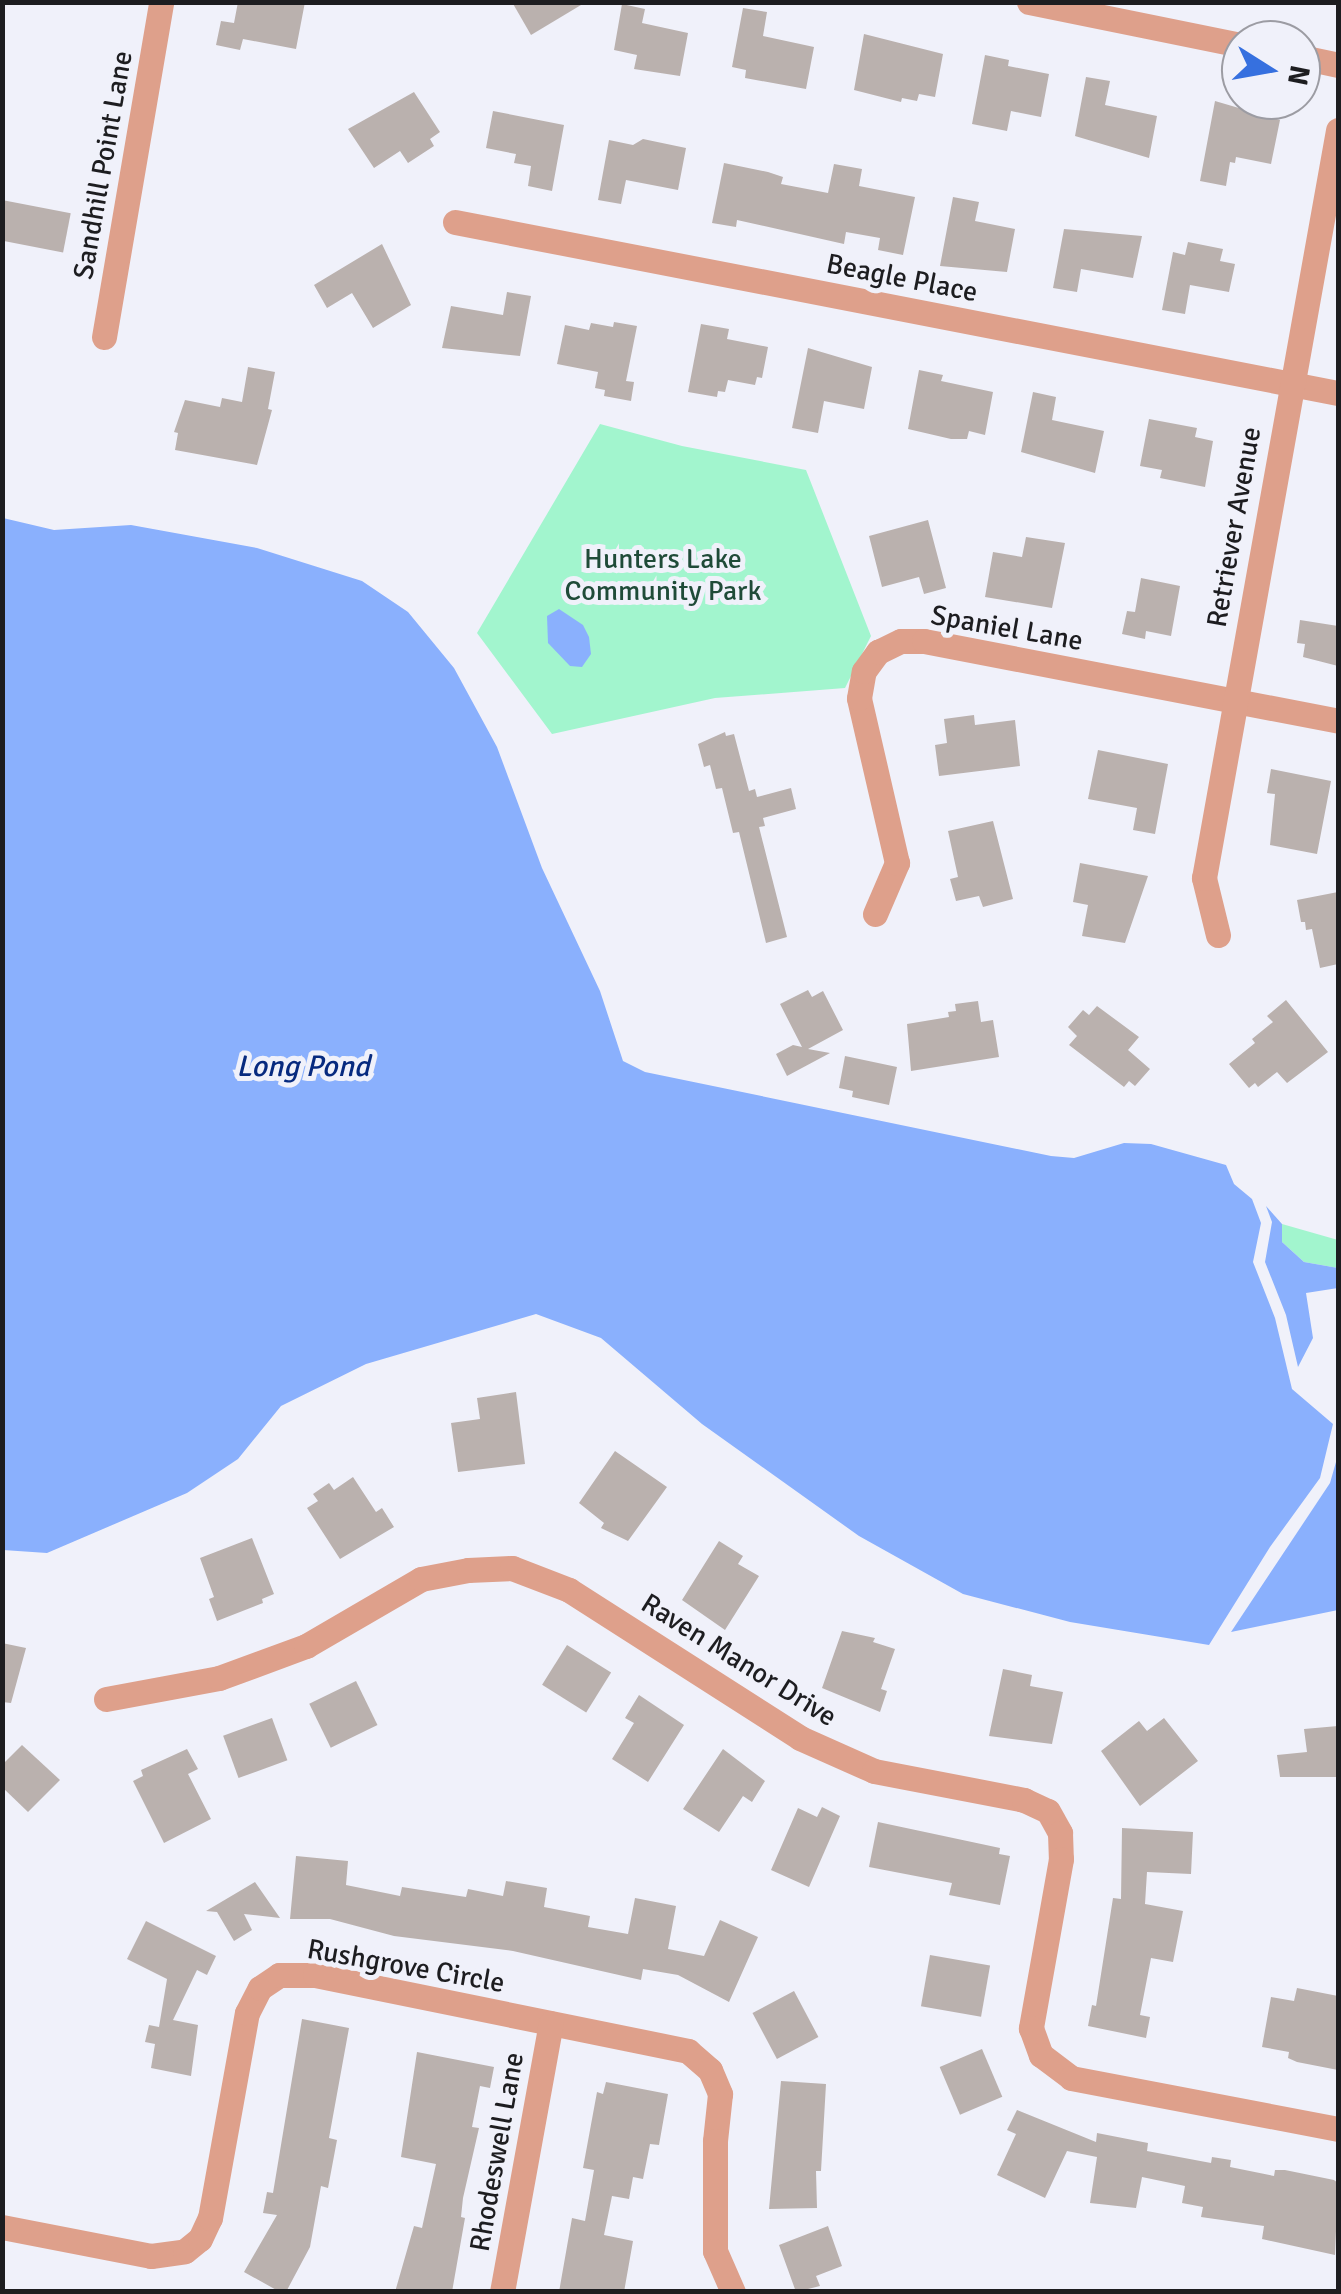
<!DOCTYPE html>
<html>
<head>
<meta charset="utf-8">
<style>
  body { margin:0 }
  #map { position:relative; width:1341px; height:2294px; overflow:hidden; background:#f0f1fa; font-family:Signika,sans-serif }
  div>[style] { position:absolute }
  .green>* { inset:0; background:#a2f5ce }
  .water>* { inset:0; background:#8ab0fd }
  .building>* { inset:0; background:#bab1ae; transform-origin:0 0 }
  .minor>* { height:25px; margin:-12.5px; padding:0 12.5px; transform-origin:12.5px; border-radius:12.5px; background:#dea08b }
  span { translate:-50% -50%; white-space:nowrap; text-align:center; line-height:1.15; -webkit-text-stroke:10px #f0f1fa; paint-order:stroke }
  .street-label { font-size:28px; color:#1d1d20 }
  .park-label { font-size:28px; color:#1f4b38 }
  .water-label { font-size:30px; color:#072a7f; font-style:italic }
  .frame { position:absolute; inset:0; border:5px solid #1d1d20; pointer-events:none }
  .north { position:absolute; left:1221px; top:20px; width:100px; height:100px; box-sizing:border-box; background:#f0f1fa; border:2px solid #9c9ca3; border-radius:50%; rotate:101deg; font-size:28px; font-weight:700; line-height:40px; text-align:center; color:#1d1d20 }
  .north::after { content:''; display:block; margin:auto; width:35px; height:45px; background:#3670df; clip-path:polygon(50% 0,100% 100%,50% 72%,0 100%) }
</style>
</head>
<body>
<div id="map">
  <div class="green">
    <i style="clip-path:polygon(600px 424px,682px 446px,806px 470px,871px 636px,845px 688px,715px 698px,552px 734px,477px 633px)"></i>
    <i style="clip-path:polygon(1282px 1224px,1338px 1240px,1338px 1268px,1304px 1262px,1282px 1242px)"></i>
  </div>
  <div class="water">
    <i style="clip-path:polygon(3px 518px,54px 530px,131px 525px,257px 548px,362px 581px,408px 612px,454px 668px,497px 747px,542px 868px,600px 991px,623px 1061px,645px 1072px,1051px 1156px,1074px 1158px,1124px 1143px,1151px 1144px,1226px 1165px,1234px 1184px,1252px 1199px,1261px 1223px,1253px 1262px,1275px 1318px,1292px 1389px,1333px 1424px,1320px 1478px,1270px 1547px,1209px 1645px,1070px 1622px,963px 1594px,859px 1536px,702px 1424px,601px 1338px,536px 1314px,366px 1364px,281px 1406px,238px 1459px,187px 1493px,47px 1553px,3px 1550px)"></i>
    <i style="clip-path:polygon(559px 609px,583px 625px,589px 637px,591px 654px,582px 667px,570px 666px,548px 643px,547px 616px)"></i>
    <i style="clip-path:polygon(1266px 1206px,1282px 1224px,1282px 1242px,1304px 1262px,1338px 1268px,1338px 1288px,1306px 1293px,1313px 1338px,1298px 1367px,1286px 1315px,1265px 1262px,1272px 1222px)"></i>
    <i style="clip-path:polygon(1338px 1455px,1338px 1610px,1231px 1632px,1330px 1483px)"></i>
  </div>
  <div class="building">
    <i style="clip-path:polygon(238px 2px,305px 2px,296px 49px,243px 39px,240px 50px,216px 45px,221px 21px,234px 23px)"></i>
    <i style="clip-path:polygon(512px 2px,586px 2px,531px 35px)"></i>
    <i style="clip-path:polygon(622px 4px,645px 9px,642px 23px,688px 33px,680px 76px,634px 69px,637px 55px,614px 50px)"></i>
    <i style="clip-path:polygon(743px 8px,767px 12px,763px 36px,814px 47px,806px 89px,745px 78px,746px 70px,732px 67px)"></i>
    <i style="clip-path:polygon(864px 34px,943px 54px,935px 97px,919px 94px,917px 101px,902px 98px,901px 102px,854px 90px)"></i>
    <i style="clip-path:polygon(985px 55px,1009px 60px,1008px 66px,1049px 74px,1041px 117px,1011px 111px,1007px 131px,972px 124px)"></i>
    <i style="clip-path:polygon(1086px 77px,1110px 81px,1105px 105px,1157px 116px,1149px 158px,1075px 136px)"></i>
    <i style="clip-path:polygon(414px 92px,440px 132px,430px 139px,434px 146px,408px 163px,400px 151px,374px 168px,348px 129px)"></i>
    <i style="clip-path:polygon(1215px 101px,1280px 120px,1271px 164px,1236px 157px,1235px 163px,1230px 162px,1226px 186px,1200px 181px)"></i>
    <i style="clip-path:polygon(493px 111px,564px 125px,552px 191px,528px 186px,531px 166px,514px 163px,516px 154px,486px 148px)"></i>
    <i style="clip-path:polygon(643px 139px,686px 148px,678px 190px,626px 180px,621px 204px,598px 200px,609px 140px,633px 145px)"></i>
    <i style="clip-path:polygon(724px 163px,768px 172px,783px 177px,781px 184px,828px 193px,834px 164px,862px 169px,859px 186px,915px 197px,903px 255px,878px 250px,880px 238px,846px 232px,844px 244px,737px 220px,736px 227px,712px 223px)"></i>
    <i style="clip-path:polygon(953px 197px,979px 202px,975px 221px,1015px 229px,1007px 272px,940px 266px)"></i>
    <i style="left:2px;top:200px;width:70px;height:40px;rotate:11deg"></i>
    <i style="clip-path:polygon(1064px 229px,1142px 236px,1133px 278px,1081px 269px,1077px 292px,1053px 288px)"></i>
    <i style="clip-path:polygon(1188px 242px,1223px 249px,1220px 261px,1235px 264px,1229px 292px,1190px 285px,1185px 314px,1162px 310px,1173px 252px,1185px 255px)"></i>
    <i style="clip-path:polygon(382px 244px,411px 305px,373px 328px,352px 293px,327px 308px,314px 285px)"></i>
    <i style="clip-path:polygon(507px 292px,531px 296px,520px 356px,442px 348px,451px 306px,503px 315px)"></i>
    <i style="clip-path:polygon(614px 322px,637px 326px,626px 381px,634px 382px,631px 401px,604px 396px,605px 390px,595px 388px,598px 372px,557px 364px,565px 325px,589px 330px,591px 323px,613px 327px)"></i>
    <i style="clip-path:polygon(701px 324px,729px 329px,727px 339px,768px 347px,762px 378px,757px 377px,755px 385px,728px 380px,725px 392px,718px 391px,717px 397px,688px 392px)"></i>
    <i style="clip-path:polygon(808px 348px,872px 367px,864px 409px,824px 401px,818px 433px,792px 428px)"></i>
    <i style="clip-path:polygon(248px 367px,275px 372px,268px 409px,272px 410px,257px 465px,175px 450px,178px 433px,174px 432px,185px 400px,220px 407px,222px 398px,242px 402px)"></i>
    <i style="clip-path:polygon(919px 370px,943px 375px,941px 381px,993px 392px,985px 435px,969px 431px,967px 439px,951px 439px,908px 429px)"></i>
    <i style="clip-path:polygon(1033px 392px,1056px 397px,1052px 420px,1104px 431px,1095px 473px,1021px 452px)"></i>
    <i style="clip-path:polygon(1149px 419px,1197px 428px,1195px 437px,1213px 441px,1205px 487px,1160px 478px,1162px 470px,1140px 466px)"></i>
    <i style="clip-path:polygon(928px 520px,946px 588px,924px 594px,919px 577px,882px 587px,869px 536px)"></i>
    <i style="clip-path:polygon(1026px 537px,1065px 543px,1052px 608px,985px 597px,993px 552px,1022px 557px)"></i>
    <i style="clip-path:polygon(1141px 578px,1180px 586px,1171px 636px,1146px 631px,1145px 639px,1122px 634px,1127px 611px,1135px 612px)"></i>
    <i style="clip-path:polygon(1300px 620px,1338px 626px,1338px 666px,1303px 657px,1305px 644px,1297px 643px)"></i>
    <i style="clip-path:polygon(974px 715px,975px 725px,1015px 720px,1020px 766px,939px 776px,935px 745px,947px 743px,944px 719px)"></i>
    <i style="clip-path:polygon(725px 732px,726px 736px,734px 734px,749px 791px,755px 789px,757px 797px,791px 788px,796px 809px,763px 818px,765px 826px,759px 827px,787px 937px,766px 943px,739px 832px,733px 833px,722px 788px,716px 789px,710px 765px,704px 767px,698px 744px)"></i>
    <i style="clip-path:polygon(1098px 750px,1168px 764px,1155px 834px,1133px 830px,1137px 808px,1088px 799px)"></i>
    <i style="clip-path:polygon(1271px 769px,1331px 781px,1317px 854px,1270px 845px,1275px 794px,1267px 793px)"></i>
    <i style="clip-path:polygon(993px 821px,1013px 899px,983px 907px,979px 896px,956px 901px,950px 879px,958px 877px,948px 831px)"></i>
    <i style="clip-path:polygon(1080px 863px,1148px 876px,1125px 943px,1082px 936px,1088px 905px,1073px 902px)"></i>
    <i style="clip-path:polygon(1338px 892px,1338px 964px,1320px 968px,1312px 929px,1306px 930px,1305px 922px,1301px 922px,1297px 900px)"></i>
    <i style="clip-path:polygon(808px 990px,812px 997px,823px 991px,843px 1030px,808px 1049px,830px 1053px,787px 1076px,776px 1054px,793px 1045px,802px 1047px,780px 1004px)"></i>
    <i style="clip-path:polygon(1286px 1000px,1328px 1052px,1287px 1083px,1277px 1072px,1258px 1087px,1255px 1083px,1249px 1088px,1229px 1064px,1255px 1043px,1252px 1039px,1273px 1022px,1267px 1016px)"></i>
    <i style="clip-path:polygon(978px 1001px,981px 1022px,993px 1020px,999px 1057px,911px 1071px,907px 1024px,949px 1017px,948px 1012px,956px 1011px,955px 1004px)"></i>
    <i style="clip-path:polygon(1097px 1006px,1139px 1037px,1128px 1050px,1150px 1069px,1135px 1086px,1129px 1081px,1124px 1087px,1069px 1045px,1077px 1036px,1068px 1027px,1083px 1010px,1089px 1015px)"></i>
    <i style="clip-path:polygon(845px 1056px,897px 1067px,889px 1105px,852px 1097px,853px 1091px,839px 1088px)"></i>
    <i style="clip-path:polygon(516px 1392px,525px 1464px,458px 1472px,451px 1423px,480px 1419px,477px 1398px)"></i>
    <i style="clip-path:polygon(615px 1451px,667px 1487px,628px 1541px,601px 1528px,604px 1523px,579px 1503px)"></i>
    <i style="clip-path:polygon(353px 1477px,376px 1512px,382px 1508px,394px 1527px,340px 1559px,307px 1508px,318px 1501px,313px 1494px,329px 1483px,334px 1490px)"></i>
    <i style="clip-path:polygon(252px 1538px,274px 1594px,262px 1599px,263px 1603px,217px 1621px,209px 1599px,214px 1597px,200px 1558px)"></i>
    <i style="clip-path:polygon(719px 1541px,743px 1556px,738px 1564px,759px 1576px,725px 1630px,682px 1600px)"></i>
    <i style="clip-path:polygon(842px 1631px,875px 1638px,873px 1642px,895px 1649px,881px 1689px,887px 1691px,880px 1712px,822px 1688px)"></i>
    <i style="clip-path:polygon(2px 1643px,26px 1648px,11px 1703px,2px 1702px)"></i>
    <i style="left:567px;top:1645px;width:52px;height:47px;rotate:32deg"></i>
    <i style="clip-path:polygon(1003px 1669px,1032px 1675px,1030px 1686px,1063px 1692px,1052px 1744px,989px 1736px)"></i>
    <i style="left:356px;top:1681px;width:49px;height:52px;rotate:64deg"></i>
    <i style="clip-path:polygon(639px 1695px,684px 1725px,648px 1782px,612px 1759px,634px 1723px,625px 1718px)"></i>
    <i style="left:272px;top:1718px;width:45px;height:52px;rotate:70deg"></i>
    <i style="clip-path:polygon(1164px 1718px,1198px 1761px,1140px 1806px,1101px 1751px,1139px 1721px,1147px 1731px)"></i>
    <i style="clip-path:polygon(1338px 1726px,1338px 1777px,1280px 1777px,1277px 1755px,1307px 1752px,1304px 1729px)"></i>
    <i style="clip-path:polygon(22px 1745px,60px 1780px,28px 1812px,2px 1787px,2px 1765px)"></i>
    <i style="clip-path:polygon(187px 1749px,198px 1769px,188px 1774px,211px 1819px,164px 1843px,133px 1781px,143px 1776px,141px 1770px)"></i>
    <i style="clip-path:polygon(723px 1749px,765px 1781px,752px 1802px,743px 1796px,719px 1832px,683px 1809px)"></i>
    <i style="clip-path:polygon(822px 1807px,840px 1816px,809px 1887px,771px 1870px,798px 1808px,817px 1817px)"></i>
    <i style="clip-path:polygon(878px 1822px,1000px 1848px,999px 1854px,1010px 1856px,1000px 1905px,949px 1895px,952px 1883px,869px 1867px)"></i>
    <i style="clip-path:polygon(1122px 1828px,1193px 1832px,1191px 1874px,1147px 1872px,1145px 1904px,1183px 1911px,1173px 1962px,1151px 1958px,1140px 2015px,1150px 2017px,1146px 2038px,1088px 2026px,1092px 2005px,1096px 2006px,1113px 1898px,1121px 1899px)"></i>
    <i style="clip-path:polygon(296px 1856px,348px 1861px,346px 1885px,400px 1896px,402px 1887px,466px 1897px,468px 1889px,503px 1896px,506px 1881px,547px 1888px,544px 1907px,590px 1916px,588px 1927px,628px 1934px,635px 1898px,676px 1906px,668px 1949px,704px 1956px,720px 1920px,758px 1937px,729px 2002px,678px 1975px,643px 1969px,641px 1980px,513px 1951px,394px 1936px,330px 1919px,290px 1919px)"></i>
    <i style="clip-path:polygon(255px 1882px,280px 1918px,244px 1914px,252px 1930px,234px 1941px,217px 1912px,206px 1911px)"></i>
    <i style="clip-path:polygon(146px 1921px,216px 1956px,207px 1975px,197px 1970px,173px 2020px,198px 2025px,191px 2076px,151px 2068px,155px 2044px,145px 2042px,149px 2025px,159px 2027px,167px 1979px,127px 1959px)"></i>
    <i style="left:930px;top:1955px;width:61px;height:52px;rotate:10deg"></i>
    <i style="clip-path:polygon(1297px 1988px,1338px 1996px,1338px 2070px,1297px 2062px,1288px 2058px,1289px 2052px,1262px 2047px,1271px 1997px,1294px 2001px)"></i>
    <i style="left:794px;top:1991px;width:52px;height:47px;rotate:62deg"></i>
    <i style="clip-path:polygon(302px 2019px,349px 2028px,329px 2138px,337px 2140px,328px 2188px,321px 2186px,310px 2247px,286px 2292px,280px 2292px,244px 2272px,277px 2215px,263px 2213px,267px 2192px,273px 2193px)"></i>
    <i style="left:982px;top:2049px;width:52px;height:46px;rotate:67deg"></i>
    <i style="clip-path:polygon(417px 2052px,494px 2067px,490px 2088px,480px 2086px,472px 2127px,479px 2128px,463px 2198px,461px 2217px,465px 2218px,452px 2292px,395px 2292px,414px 2226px,422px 2228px,436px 2164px,401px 2157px)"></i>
    <i style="clip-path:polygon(781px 2081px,826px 2084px,821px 2171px,816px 2171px,817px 2208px,769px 2209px)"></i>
    <i style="clip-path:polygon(606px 2082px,668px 2094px,659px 2145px,650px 2144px,643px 2179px,633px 2177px,629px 2199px,612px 2196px,604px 2235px,633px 2241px,624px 2292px,559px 2292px,572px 2218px,585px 2221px,594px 2170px,583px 2168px,597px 2092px,603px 2094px)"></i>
    <i style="clip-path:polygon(1017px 2110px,1096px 2142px,1097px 2133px,1148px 2143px,1147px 2151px,1211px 2163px,1212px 2157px,1231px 2160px,1230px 2167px,1274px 2176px,1275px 2170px,1285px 2170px,1334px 2180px,1338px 2183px,1335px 2255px,1262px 2239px,1264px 2226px,1201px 2217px,1203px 2207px,1182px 2203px,1185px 2186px,1142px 2177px,1136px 2208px,1090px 2203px,1097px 2157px,1067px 2151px,1045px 2198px,997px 2175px,1016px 2134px,1007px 2130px)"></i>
    <i style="clip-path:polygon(828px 2226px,842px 2266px,816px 2276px,820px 2286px,796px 2292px,779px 2245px)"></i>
  </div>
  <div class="minor">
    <i style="left:1029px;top:2px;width:216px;rotate:11.5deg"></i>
    <i style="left:1301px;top:57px;width:38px;rotate:12deg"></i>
    <i style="left:455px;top:222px;width:899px;rotate:10.96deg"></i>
    <i style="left:104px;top:337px;width:340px;rotate:-80.3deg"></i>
    <i style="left:875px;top:914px;width:56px;rotate:-66.7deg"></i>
    <i style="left:897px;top:863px;width:169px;rotate:-103deg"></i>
    <i style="left:859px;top:698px;width:27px;rotate:-80deg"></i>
    <i style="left:864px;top:671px;width:24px;rotate:-54deg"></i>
    <i style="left:878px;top:652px;width:25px;rotate:-26deg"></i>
    <i style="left:901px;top:641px;width:23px"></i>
    <i style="left:924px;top:641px;width:422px;rotate:10.9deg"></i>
    <i style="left:1218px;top:935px;width:59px;rotate:-103.8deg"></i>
    <i style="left:1204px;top:878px;width:760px;rotate:-79.84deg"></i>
    <i style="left:106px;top:1699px;width:115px;rotate:-10.5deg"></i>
    <i style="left:219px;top:1678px;width:93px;rotate:-20.2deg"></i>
    <i style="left:306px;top:1646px;width:133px;rotate:-30.2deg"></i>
    <i style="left:421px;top:1579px;width:48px;rotate:-10.8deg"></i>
    <i style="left:468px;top:1570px;width:44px;rotate:-2.6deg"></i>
    <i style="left:512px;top:1568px;width:61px;rotate:21.1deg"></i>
    <i style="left:569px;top:1590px;width:274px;rotate:32.6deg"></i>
    <i style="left:800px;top:1738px;width:81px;rotate:24deg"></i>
    <i style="left:874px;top:1771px;width:153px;rotate:10.9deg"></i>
    <i style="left:1024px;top:1800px;width:26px;rotate:25deg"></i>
    <i style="left:1048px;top:1811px;width:25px;rotate:61deg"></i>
    <i style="left:1060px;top:1833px;width:26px;rotate:88deg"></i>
    <i style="left:1061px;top:1859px;width:172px;rotate:100.1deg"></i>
    <i style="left:1031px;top:2028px;width:29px;rotate:70deg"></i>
    <i style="left:1041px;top:2055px;width:38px;rotate:37deg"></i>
    <i style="left:1071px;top:2078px;width:272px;rotate:10.8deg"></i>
    <i style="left:2px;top:2227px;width:152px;rotate:11deg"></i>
    <i style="left:151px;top:2256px;width:34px;rotate:-8deg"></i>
    <i style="left:185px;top:2251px;width:19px;rotate:-39deg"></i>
    <i style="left:200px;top:2239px;width:23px;rotate:-65deg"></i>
    <i style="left:210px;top:2218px;width:208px;rotate:-79.8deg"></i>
    <i style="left:247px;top:2013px;width:28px;rotate:-63deg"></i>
    <i style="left:260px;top:1988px;width:23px;rotate:-34deg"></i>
    <i style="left:279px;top:1975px;width:36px"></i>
    <i style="left:315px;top:1975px;width:381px;rotate:11.5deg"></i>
    <i style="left:688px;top:2051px;width:29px;rotate:41deg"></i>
    <i style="left:710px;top:2070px;width:26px;rotate:67deg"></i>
    <i style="left:720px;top:2094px;width:47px;rotate:96.1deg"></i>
    <i style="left:715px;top:2141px;width:110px;rotate:90deg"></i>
    <i style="left:715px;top:2251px;width:45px;rotate:66.3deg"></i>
    <i style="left:502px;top:2292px;width:273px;rotate:-79.7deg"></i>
  </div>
  <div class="street-label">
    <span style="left:103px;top:165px;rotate:-80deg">Sandhill Point Lane</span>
    <span style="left:902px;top:278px;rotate:11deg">Beagle Place</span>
    <span style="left:1234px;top:527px;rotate:-80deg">Retriever Avenue</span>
    <span style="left:1007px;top:628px;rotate:10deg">Spaniel Lane</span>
    <span style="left:739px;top:1660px;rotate:32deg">Raven Manor Drive</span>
    <span style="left:406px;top:1966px;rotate:10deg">Rushgrove Circle</span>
    <span style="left:497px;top:2152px;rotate:-80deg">Rhodeswell Lane</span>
  </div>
  <div class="park-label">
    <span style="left:663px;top:575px">Hunters Lake<br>Community Park</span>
  </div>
  <div class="water-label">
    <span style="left:303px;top:1067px">Long Pond</span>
  </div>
  <div class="frame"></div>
  <div class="north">N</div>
</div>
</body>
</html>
